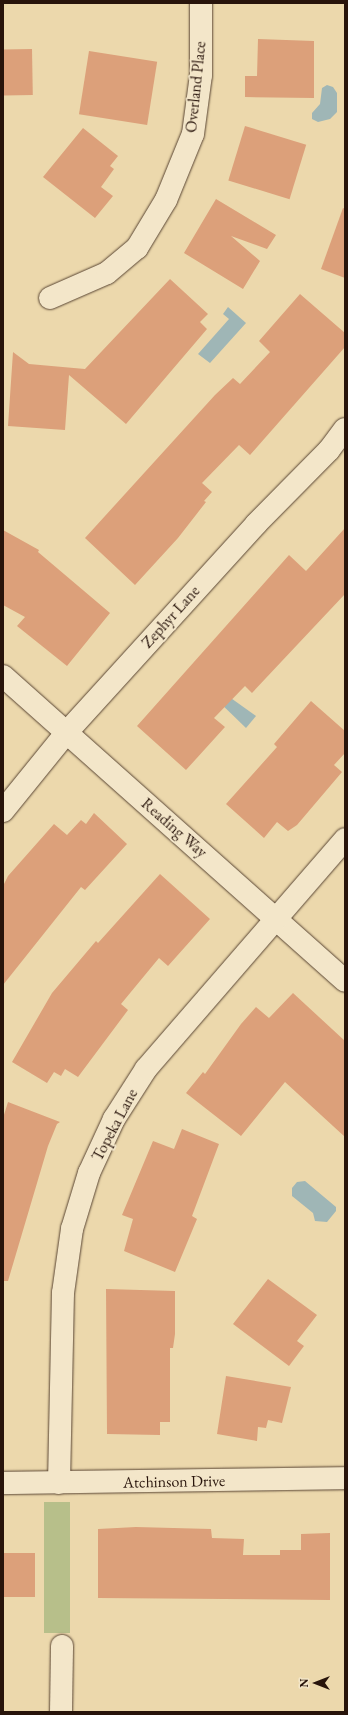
<!DOCTYPE html>
<html>
<head>
<meta charset="utf-8">
<style>
  body { margin:0 }
  #map { position:relative; width:348px; height:1715px; overflow:hidden; background:#ecd8ac; font-family:"EB Garamond",serif }
  div>[style] { position:absolute }
  .green>* { inset:0; background:#b7bf8a; transform-origin:0 0 }
  .water>* { inset:0; background:#9fb6b6 }
  .building>* { inset:0; background:#dca07a; transform-origin:0 0 }
  .roads { filter:drop-shadow(0 0 1px #594533) drop-shadow(0 0 1px #594533) }
  .minor>* { height:22px; margin:-11px; padding:0 11px; transform-origin:11px; border-radius:11px; background:#f3e6c9 }
  span { translate:-50% -50%; white-space:nowrap; text-align:center; line-height:1.15; -webkit-text-stroke:3.5px #f3e6c9; paint-order:stroke }
  .street-label { font-size:16px; color:#28140b }
  .frame { position:absolute; inset:0; border:4px solid #28140b; pointer-events:none }
  .north { position:absolute; left:296px; top:1663px; width:40px; height:40px; -webkit-text-stroke:3px #f3e6c9; paint-order:stroke; rotate:270deg; font-size:11px; font-weight:700; line-height:16px; text-align:center; color:#28140b }
  .north::after { content:''; display:block; margin:auto; width:14px; height:18px; background:#28140b; clip-path:polygon(50% 0,100% 100%,50% 72%,0 100%) }
</style>
</head>
<body>
<div id="map">
  <div class="green">
    <i style="left:44px;top:1502px;width:26px;height:131px"></i>
  </div>
  <div class="water">
    <i style="clip-path:polygon(327px 85px,333px 87px,337px 93px,337px 112px,330px 119px,318px 122px,312px 119px,312px 113px,320px 104px,322px 88px)"></i>
    <i style="clip-path:polygon(228px 307px,246px 323px,210px 363px,198px 354px,229px 319px,223px 314px)"></i>
    <i style="clip-path:polygon(221px 691px,256px 716px,246px 728px,215px 698px)"></i>
    <i style="clip-path:polygon(305px 1181px,336px 1207px,336px 1211px,327px 1222px,315px 1221px,313px 1213px,292px 1196px,292px 1188px,297px 1182px)"></i>
  </div>
  <div class="building">
    <i style="clip-path:polygon(258px 39px,314px 41px,314px 98px,245px 97px,245px 76px,257px 76px)"></i>
    <i style="left:32px;top:49px;width:46px;height:29px;rotate:89deg"></i>
    <i style="left:89px;top:51px;width:69px;height:64px;rotate:9deg"></i>
    <i style="left:245px;top:126px;width:64px;height:57px;rotate:17deg"></i>
    <i style="clip-path:polygon(83px 128px,118px 156px,110px 166px,114px 169px,101px 187px,113px 196px,95px 218px,43px 177px)"></i>
    <i style="clip-path:polygon(216px 199px,276px 235px,267px 249px,231px 236px,260px 261px,243px 289px,184px 253px)"></i>
    <i style="clip-path:polygon(343px 208px,345px 209px,345px 278px,321px 269px)"></i>
    <i style="clip-path:polygon(170px 279px,208px 314px,200px 322px,207px 329px,126px 424px,69px 375px,65px 430px,8px 426px,13px 352px,29px 364px,85px 369px)"></i>
    <i style="clip-path:polygon(300px 294px,345px 333px,345px 347px,250px 455px,239px 445px,202px 483px,212px 492px,204px 501px,206px 502px,178px 538px,135px 585px,85px 538px,215px 395px,233px 378px,240px 384px,270px 352px,259px 341px)"></i>
    <i style="clip-path:polygon(345px 528px,345px 594px,252px 693px,245px 686px,214px 718px,225px 727px,186px 770px,137px 726px,289px 555px,306px 571px)"></i>
    <i style="clip-path:polygon(3px 530px,39px 550px,38px 552px,110px 613px,67px 666px,17px 626px,25px 617px,3px 605px)"></i>
    <i style="clip-path:polygon(311px 701px,345px 731px,345px 753px,334px 765px,342px 772px,297px 825px,288px 831px,277px 822px,264px 838px,226px 804px,277px 747px,274px 744px)"></i>
    <i style="clip-path:polygon(94px 813px,127px 844px,85px 890px,81px 887px,3px 985px,3px 886px,8px 876px,54px 824px,67px 835px,81px 820px,86px 824px)"></i>
    <i style="clip-path:polygon(160px 874px,210px 919px,168px 966px,159px 958px,121px 1004px,128px 1010px,78px 1077px,65px 1069px,61px 1076px,54px 1072px,47px 1083px,12px 1062px,52px 993px,96px 941px,98px 943px)"></i>
    <i style="clip-path:polygon(293px 993px,345px 1041px,345px 1137px,285px 1082px,241px 1136px,186px 1093px,203px 1072px,205px 1074px,241px 1024px,256px 1007px,269px 1018px)"></i>
    <i style="clip-path:polygon(8px 1102px,60px 1122px,57px 1124px,48px 1146px,8px 1281px,3px 1281px,3px 1118px)"></i>
    <i style="clip-path:polygon(182px 1129px,219px 1144px,192px 1216px,197px 1219px,175px 1272px,124px 1251px,133px 1219px,122px 1215px,153px 1141px,174px 1149px)"></i>
    <i style="clip-path:polygon(268px 1279px,317px 1315px,297px 1341px,304px 1346px,289px 1366px,233px 1324px)"></i>
    <i style="clip-path:polygon(106px 1289px,175px 1291px,175px 1334px,173px 1348px,170px 1348px,170px 1422px,160px 1422px,160px 1435px,107px 1434px)"></i>
    <i style="clip-path:polygon(226px 1376px,291px 1387px,282px 1423px,268px 1420px,266px 1428px,258px 1427px,257px 1441px,217px 1434px)"></i>
    <i style="clip-path:polygon(136px 1527px,211px 1529px,212px 1538px,244px 1539px,243px 1555px,280px 1555px,280px 1550px,301px 1550px,301px 1534px,330px 1533px,330px 1600px,98px 1598px,98px 1529px)"></i>
    <i style="left:3px;top:1553px;width:32px;height:44px"></i>
  </div>
  <div class="roads">
    <div class="minor">
      <i style="left:50px;top:298px;width:62px;rotate:-23.7deg"></i>
      <i style="left:107px;top:273px;width:39px;rotate:-40deg"></i>
      <i style="left:137px;top:248px;width:56px;rotate:-58.9deg"></i>
      <i style="left:166px;top:200px;width:71px;rotate:-67.8deg"></i>
      <i style="left:193px;top:134px;width:60px;rotate:-82.3deg"></i>
      <i style="left:201px;top:75px;width:72px;rotate:-90deg"></i>
      <i style="left:3px;top:676px;width:458px;rotate:41.7deg"></i>
      <i style="left:3px;top:811px;width:102px;rotate:-51deg"></i>
      <i style="left:67px;top:732px;width:281px;rotate:-47.7deg"></i>
      <i style="left:256px;top:524px;width:104px;rotate:-45.4deg"></i>
      <i style="left:329px;top:450px;width:26px;rotate:-53deg"></i>
      <i style="left:3px;top:1483px;width:342px;rotate:-0.8deg"></i>
      <i style="left:59px;top:1483px;width:190px;rotate:-88.8deg"></i>
      <i style="left:63px;top:1293px;width:65px;rotate:-82deg"></i>
      <i style="left:72px;top:1229px;width:59px;rotate:-73.1deg"></i>
      <i style="left:89px;top:1173px;width:60px;rotate:-65.2deg"></i>
      <i style="left:114px;top:1119px;width:59px;rotate:-57.4deg"></i>
      <i style="left:146px;top:1069px;width:304px;rotate:-49.1deg"></i>
      <i style="left:61px;top:1712px;width:66px;rotate:-89.1deg"></i>
    </div>
  </div>
  <div class="street-label">
    <span style="left:196px;top:87px;rotate:-84deg">Overland Place</span>
    <span style="left:171px;top:617px;rotate:-48deg">Zephyr Lane</span>
    <span style="left:174px;top:828px;rotate:41deg">Reading Way</span>
    <span style="left:115px;top:1125px;rotate:-62deg">Topeka Lane</span>
    <span style="left:174px;top:1482px;rotate:-1deg">Atchinson Drive</span>
  </div>
  <div class="frame"></div>
  <div class="north">N</div>
</div>
</body>
</html>
